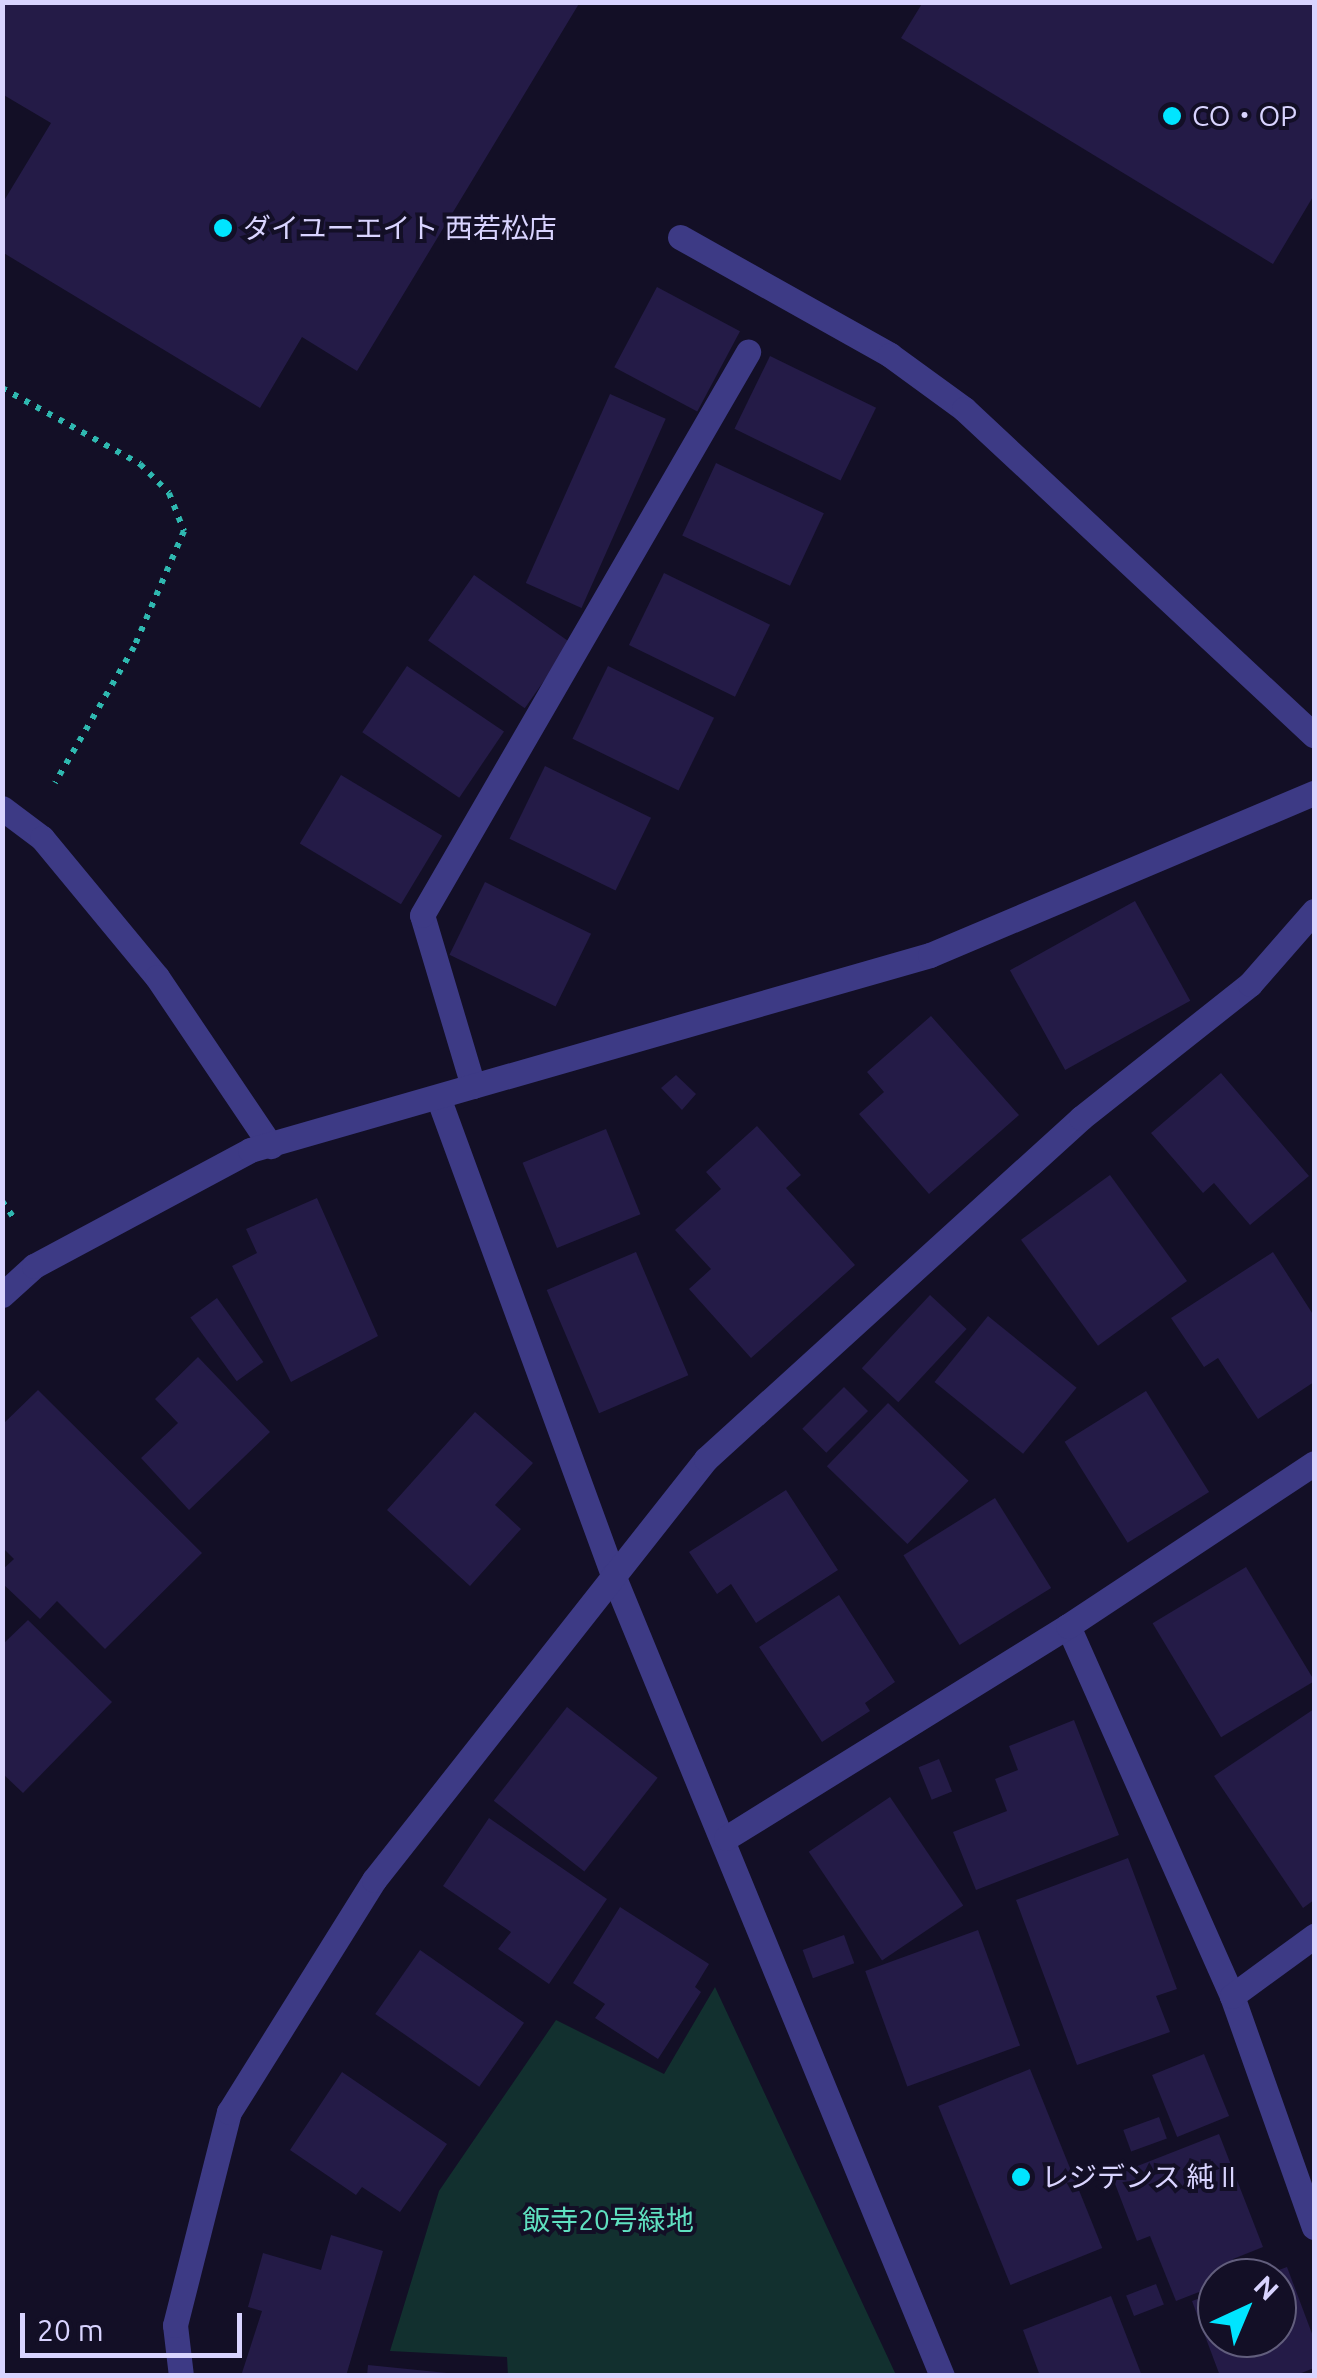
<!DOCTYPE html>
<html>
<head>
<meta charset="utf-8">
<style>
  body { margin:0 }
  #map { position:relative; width:1317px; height:2378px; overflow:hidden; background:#130f26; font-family:Ubuntu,"Noto Sans JP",sans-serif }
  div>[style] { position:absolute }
  .green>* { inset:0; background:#12302f }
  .building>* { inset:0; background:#241b47; transform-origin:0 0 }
  .path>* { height:6px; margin-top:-3px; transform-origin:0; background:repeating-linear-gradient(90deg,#2fb8b0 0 5px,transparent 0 13px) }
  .minor>* { height:25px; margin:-12.5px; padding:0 12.5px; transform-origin:12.5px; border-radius:12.5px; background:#3d3a85 }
  .dots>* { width:28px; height:28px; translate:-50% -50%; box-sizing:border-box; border:5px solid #130f26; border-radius:50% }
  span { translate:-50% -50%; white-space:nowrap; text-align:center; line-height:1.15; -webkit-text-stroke:8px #130f26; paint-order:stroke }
  .poi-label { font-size:28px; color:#d9d4ff }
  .left { translate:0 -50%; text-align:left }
  .park-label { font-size:28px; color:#5fe0c0 }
  .frame { position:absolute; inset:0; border:5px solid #d9d4ff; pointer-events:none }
  .north { position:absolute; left:1197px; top:2258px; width:100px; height:100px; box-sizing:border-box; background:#130f26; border:2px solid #625e7d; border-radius:50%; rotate:44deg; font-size:28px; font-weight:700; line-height:40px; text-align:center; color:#d9d4ff }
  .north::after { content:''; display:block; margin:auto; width:35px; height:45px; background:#00e5ff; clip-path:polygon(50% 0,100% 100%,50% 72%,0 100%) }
  .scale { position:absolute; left:20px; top:2313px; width:222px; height:45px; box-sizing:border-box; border:5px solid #d9d4ff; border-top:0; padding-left:12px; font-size:30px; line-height:35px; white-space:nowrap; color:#d9d4ff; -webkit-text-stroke:8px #130f26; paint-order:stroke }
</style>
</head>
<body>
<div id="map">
  <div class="green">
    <i style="clip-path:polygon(715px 1987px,896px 2375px,508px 2376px,507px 2357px,390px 2351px,439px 2191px,556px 2020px,664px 2074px)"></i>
  </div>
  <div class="building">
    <i style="clip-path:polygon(2px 2px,580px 2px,357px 371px,302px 337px,260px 408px,2px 252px,2px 204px,51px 123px,2px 94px)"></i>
    <i style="clip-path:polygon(923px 2px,1314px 2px,1314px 195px,1273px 264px,901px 38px)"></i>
    <i style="left:657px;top:287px;width:94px;height:91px;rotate:28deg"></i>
    <i style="left:770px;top:356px;width:118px;height:81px;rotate:26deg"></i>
    <i style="left:610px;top:394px;width:61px;height:207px;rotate:24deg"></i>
    <i style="left:716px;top:463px;width:119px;height:80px;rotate:25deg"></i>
    <i style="left:664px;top:573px;width:118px;height:80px;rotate:26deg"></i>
    <i style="left:474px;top:575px;width:118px;height:80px;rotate:35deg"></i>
    <i style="left:407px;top:666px;width:117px;height:80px;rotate:34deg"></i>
    <i style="left:608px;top:666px;width:118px;height:81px;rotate:26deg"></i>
    <i style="left:545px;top:766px;width:118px;height:81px;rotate:26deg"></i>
    <i style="left:341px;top:775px;width:118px;height:80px;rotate:31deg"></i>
    <i style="left:485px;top:882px;width:118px;height:81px;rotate:26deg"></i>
    <i style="left:1135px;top:901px;width:114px;height:143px;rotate:61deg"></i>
    <i style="clip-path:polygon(931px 1016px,1019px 1115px,929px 1194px,859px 1114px,884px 1092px,867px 1072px)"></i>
    <i style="clip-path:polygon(1221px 1073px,1309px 1176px,1250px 1225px,1214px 1183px,1203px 1193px,1151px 1133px)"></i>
    <i style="clip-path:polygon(676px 1075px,696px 1094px,682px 1110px,661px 1088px)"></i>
    <i style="clip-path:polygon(757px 1126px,801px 1175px,786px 1188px,855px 1265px,751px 1358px,689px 1289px,711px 1269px,675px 1230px,721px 1189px,706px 1172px)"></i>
    <i style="left:606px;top:1129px;width:92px;height:90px;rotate:68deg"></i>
    <i style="left:1110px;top:1175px;width:131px;height:110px;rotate:54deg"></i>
    <i style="clip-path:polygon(317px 1198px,378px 1336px,291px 1382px,232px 1266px,257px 1253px,246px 1229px)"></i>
    <i style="left:636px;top:1252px;width:134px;height:97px;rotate:67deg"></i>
    <i style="clip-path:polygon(1273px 1252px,1314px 1316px,1314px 1382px,1258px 1419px,1218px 1358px,1204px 1367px,1171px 1318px)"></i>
    <i style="left:930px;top:1295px;width:50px;height:100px;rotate:43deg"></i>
    <i style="left:217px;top:1298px;width:79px;height:33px;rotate:54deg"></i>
    <i style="left:988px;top:1316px;width:114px;height:85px;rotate:39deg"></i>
    <i style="clip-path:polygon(198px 1357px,270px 1432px,189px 1510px,141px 1458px,178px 1423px,155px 1399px)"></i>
    <i style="left:844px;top:1387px;width:34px;height:59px;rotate:45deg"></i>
    <i style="clip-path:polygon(38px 1390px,202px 1553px,105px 1649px,57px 1601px,40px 1619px,2px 1583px,2px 1570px,14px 1559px,2px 1547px,2px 1425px)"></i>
    <i style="left:1146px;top:1391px;width:119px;height:96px;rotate:58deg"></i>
    <i style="left:888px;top:1403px;width:112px;height:88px;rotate:44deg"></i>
    <i style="clip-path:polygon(475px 1412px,533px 1463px,495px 1505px,521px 1529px,470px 1586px,387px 1510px)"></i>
    <i style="clip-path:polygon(786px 1490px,838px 1570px,756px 1623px,731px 1584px,717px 1594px,689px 1552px)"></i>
    <i style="left:995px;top:1498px;width:106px;height:108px;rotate:58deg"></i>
    <i style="left:1246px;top:1567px;width:133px;height:109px;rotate:59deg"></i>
    <i style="clip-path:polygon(839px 1595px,895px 1682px,865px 1703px,870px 1711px,822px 1742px,759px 1647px)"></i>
    <i style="clip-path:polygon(28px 1620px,112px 1702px,23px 1793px,2px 1773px,2px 1645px)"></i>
    <i style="left:567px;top:1707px;width:115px;height:119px;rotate:38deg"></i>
    <i style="clip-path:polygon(1314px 1709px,1314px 1900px,1303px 1908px,1214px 1776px)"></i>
    <i style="clip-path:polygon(1074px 1720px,1119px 1835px,976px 1890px,953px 1832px,1007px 1811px,995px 1779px,1018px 1770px,1009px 1746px)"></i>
    <i style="left:939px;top:1759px;width:35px;height:22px;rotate:68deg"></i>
    <i style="left:890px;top:1797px;width:131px;height:98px;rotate:56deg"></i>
    <i style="clip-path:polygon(489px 1818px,607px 1899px,549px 1984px,498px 1949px,511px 1932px,443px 1886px)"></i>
    <i style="clip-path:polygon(1128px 1858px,1177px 1989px,1156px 1996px,1170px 2032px,1077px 2065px,1016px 1900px)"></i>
    <i style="clip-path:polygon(620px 1907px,709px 1964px,695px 1987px,701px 1992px,658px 2059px,595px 2018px,605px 2004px,573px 1983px)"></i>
    <i style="left:978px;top:1930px;width:123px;height:120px;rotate:70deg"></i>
    <i style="left:844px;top:1935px;width:30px;height:44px;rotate:70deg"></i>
    <i style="left:420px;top:1950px;width:127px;height:78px;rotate:35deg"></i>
    <i style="left:1204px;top:2054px;width:67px;height:56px;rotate:68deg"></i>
    <i style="left:1030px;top:2069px;width:193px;height:99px;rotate:68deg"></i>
    <i style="clip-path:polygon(342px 2072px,447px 2144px,400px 2212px,362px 2187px,356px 2195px,290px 2150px)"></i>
    <i style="left:1159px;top:2117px;width:23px;height:38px;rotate:70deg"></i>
    <i style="clip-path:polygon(1219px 2134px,1263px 2247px,1233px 2259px,1240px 2276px,1217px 2278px,1217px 2285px,1176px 2301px,1150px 2236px,1137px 2241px,1112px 2176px)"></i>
    <i style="clip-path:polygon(331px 2235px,383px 2251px,346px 2376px,241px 2376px,262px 2311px,248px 2307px,263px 2253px,321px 2270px)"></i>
    <i style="clip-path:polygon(1287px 2267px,1314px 2339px,1314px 2368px,1294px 2376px,1220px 2376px,1192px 2301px,1217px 2292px,1217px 2338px,1277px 2338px,1277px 2278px,1257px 2278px)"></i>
    <i style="left:1156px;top:2284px;width:22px;height:32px;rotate:69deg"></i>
    <i style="clip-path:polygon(1111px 2296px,1142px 2376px,1040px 2376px,1023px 2330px)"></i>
    <i style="clip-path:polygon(368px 2365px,447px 2373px,446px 2376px,367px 2376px)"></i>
  </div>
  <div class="path">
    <i style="left:2px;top:388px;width:158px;rotate:28.8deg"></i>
    <i style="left:140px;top:464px;width:41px;rotate:45deg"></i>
    <i style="left:169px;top:493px;width:41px;rotate:68.5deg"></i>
    <i style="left:184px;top:531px;width:126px;rotate:113.3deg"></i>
    <i style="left:134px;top:647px;width:157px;rotate:120.2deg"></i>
    <i style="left:2px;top:1201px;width:21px;rotate:55deg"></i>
  </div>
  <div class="minor">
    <i style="left:680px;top:237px;width:241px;rotate:29.3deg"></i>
    <i style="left:890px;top:355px;width:92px;rotate:36.1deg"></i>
    <i style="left:964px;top:409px;width:478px;rotate:43deg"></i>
    <i style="left:2px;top:808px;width:50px;rotate:36.9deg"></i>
    <i style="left:42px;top:838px;width:180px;rotate:50.4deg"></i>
    <i style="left:157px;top:977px;width:204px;rotate:56deg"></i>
    <i style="left:473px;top:1086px;width:178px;rotate:-106.6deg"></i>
    <i style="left:422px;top:915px;width:651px;rotate:-59.93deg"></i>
    <i style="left:438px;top:1097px;width:509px;rotate:69.89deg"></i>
    <i style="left:613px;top:1575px;width:866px;rotate:67.67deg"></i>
    <i style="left:2px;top:1295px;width:43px;rotate:-42.2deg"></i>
    <i style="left:34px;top:1266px;width:245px;rotate:-28.2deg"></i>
    <i style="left:250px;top:1150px;width:707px;rotate:-16deg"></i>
    <i style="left:930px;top:955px;width:417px;rotate:-22.9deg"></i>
    <i style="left:1068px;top:1626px;width:405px;rotate:66.1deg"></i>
    <i style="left:1232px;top:1996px;width:245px;rotate:70.5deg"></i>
    <i style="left:726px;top:1838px;width:402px;rotate:-31.8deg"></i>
    <i style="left:1068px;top:1626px;width:295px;rotate:-33.5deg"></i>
    <i style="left:1232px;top:1996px;width:102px;rotate:-36.2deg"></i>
    <i style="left:181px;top:2376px;width:51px;rotate:-96.7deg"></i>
    <i style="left:175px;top:2325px;width:220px;rotate:-75.8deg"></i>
    <i style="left:229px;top:2112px;width:274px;rotate:-58deg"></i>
    <i style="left:374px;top:1880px;width:536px;rotate:-51.74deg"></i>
    <i style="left:706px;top:1459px;width:507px;rotate:-42.28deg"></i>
    <i style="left:1081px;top:1118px;width:216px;rotate:-38.4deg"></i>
    <i style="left:1250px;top:984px;width:97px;rotate:-48.8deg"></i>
  </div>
  <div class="dots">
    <i style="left:1172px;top:116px;background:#00e5ff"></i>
    <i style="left:223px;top:228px;background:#00e5ff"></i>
    <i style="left:1021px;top:2177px;background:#00e5ff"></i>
  </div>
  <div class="poi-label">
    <span class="left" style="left:1192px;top:116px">CO・OP</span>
    <span class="left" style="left:243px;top:228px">ダイユーエイト 西若松店</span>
    <span class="left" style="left:1041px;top:2177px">レジデンス 純 II</span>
  </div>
  <div class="park-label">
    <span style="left:608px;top:2220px">飯寺20号緑地</span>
  </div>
  <div class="frame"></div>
  <div class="north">N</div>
  <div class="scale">20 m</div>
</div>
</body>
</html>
